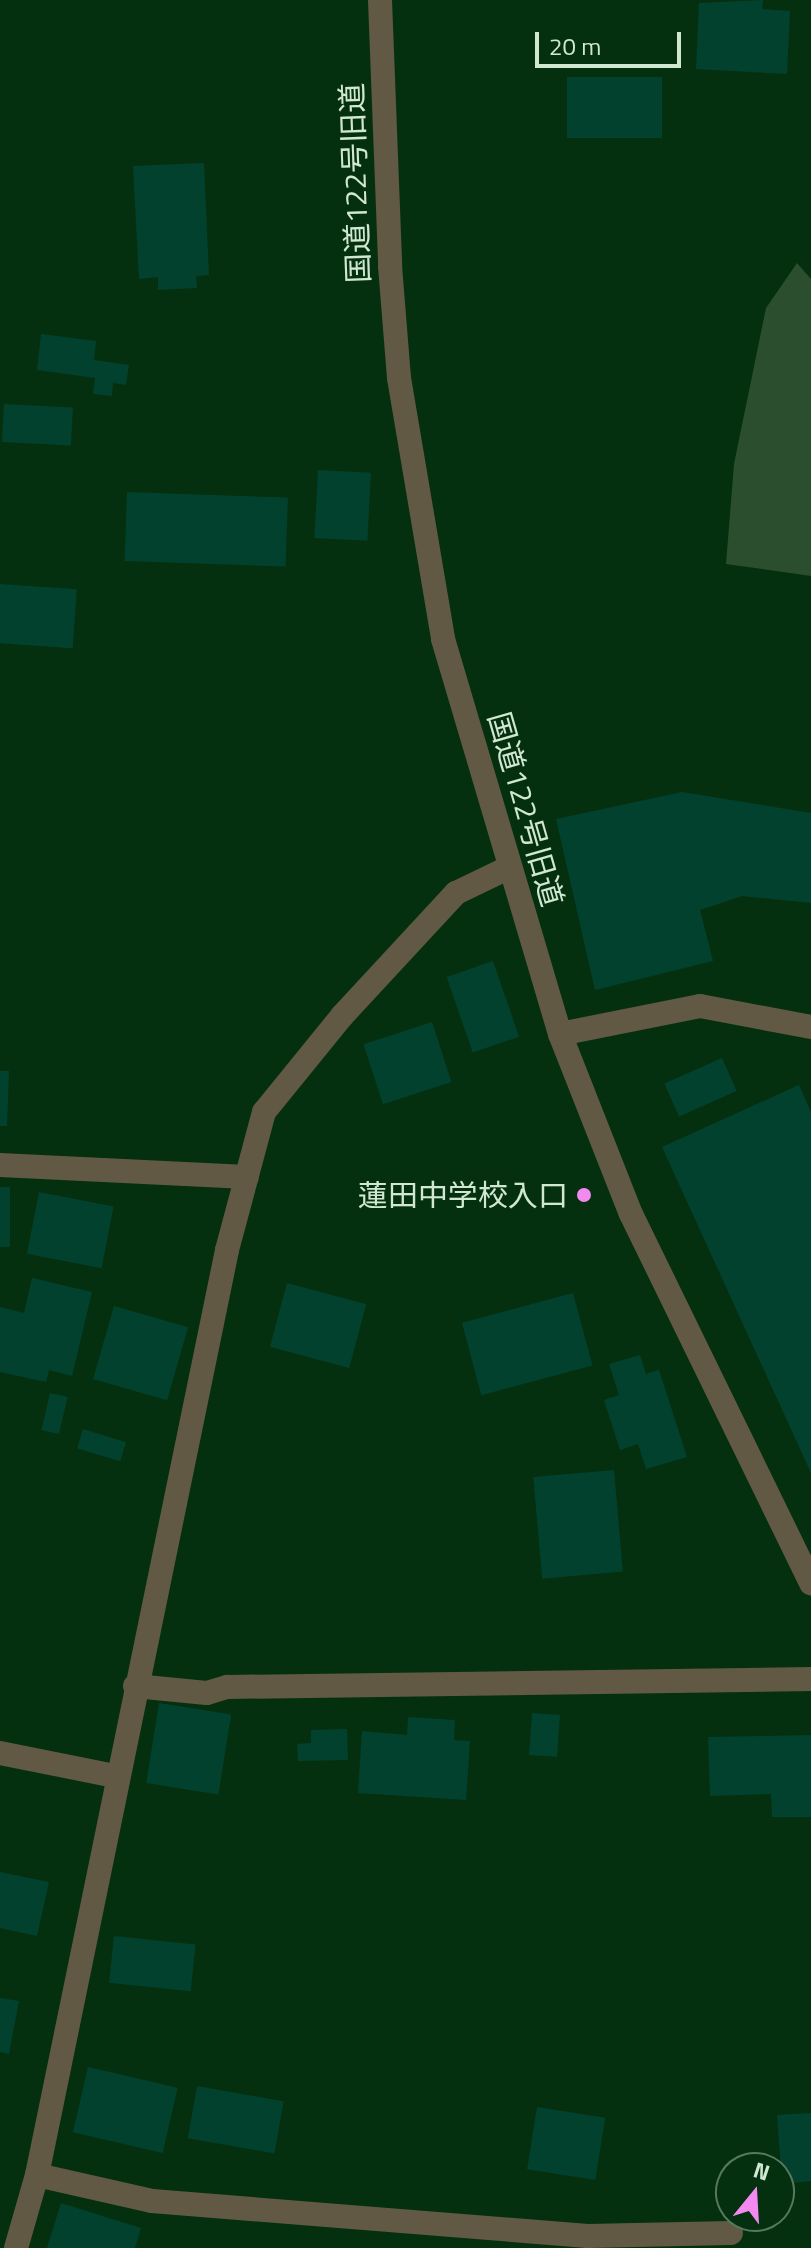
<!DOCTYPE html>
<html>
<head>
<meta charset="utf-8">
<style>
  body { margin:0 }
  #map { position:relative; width:811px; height:2248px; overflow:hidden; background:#05300f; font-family:"Titillium Web","Noto Sans JP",sans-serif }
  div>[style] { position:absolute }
  .green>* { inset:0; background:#2a4e2e }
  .building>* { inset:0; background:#03412f; transform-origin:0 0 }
  .minor>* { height:24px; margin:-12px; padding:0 12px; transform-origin:12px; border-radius:12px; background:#625945 }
  .dots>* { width:22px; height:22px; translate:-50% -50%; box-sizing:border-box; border:4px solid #05300f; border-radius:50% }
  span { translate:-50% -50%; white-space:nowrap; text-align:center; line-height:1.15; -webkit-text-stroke:7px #05300f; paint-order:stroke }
  .street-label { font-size:30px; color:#d0e7d1 }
  .poi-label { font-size:30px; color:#d0e7d1 }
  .right { translate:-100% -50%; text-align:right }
  .north { position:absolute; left:715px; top:2152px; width:80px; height:80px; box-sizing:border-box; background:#05300f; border:2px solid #56795d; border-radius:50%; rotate:18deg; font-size:22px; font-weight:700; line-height:32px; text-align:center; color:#d0e7d1 }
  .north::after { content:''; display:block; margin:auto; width:28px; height:36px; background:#f28af2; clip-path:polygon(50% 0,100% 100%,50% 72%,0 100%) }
  .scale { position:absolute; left:535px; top:32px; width:146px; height:36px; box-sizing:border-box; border:4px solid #d0e7d1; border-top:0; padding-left:10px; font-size:24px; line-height:28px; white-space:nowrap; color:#d0e7d1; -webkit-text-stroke:6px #05300f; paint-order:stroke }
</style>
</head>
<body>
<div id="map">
  <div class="green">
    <i style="clip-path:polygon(797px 263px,811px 279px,811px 576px,726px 564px,734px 464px,766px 308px)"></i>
  </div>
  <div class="building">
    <i style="clip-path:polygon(763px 0,762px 9px,790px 11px,787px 74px,696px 69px,699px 3px)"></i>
    <i style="left:567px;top:77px;width:95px;height:61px"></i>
    <i style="clip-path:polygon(204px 163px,209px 275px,196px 276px,197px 288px,158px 290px,158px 277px,139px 279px,133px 166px)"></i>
    <i style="clip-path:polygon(41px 334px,96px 341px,94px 360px,129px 365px,126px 385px,113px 383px,112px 396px,93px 394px,95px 378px,37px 370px)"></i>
    <i style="left:4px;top:404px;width:69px;height:38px;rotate:3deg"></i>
    <i style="left:318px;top:470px;width:53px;height:68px;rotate:3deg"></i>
    <i style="left:127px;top:492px;width:161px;height:69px;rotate:2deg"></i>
    <i style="left:0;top:584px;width:77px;height:59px;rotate:4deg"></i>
    <i style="clip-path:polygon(682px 792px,811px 813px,811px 903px,742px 896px,700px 910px,713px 961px,595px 990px,556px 819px)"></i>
    <i style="left:493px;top:961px;width:80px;height:49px;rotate:71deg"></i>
    <i style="left:432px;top:1022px;width:63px;height:72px;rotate:72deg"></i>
    <i style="left:722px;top:1058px;width:36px;height:63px;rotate:66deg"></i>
    <i style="clip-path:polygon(0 1071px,9px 1071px,7px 1126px,0 1126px)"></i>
    <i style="clip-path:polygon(799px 1085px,811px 1112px,811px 1473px,662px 1147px)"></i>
    <i style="left:0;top:1187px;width:10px;height:60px"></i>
    <i style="left:39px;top:1192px;width:76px;height:63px;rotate:11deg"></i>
    <i style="clip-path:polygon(32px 1278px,92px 1292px,72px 1376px,49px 1370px,46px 1382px,0 1372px,0 1307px,24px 1313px)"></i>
    <i style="left:287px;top:1283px;width:82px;height:66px;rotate:15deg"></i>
    <i style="left:573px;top:1293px;width:75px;height:115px;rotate:75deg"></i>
    <i style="left:114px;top:1306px;width:77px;height:76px;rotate:16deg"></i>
    <i style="clip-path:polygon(640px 1355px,646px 1374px,659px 1370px,687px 1457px,646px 1469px,638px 1444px,620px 1450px,604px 1400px,619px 1395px,609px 1364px)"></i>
    <i style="left:50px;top:1393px;width:18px;height:38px;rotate:13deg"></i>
    <i style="left:83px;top:1429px;width:45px;height:20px;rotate:17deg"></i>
    <i style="left:614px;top:1470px;width:102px;height:81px;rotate:85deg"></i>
    <i style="left:159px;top:1703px;width:73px;height:81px;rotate:9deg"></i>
    <i style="left:532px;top:1713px;width:28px;height:42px;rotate:4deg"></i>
    <i style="clip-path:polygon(408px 1717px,455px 1720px,454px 1740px,470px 1741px,466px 1800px,358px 1793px,362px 1731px,407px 1735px)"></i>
    <i style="clip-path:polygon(347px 1729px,348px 1760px,298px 1761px,297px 1744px,311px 1743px,311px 1730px)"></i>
    <i style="clip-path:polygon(811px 1735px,811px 1817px,772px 1817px,771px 1794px,710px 1796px,708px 1737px)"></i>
    <i style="clip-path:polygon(0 1872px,49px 1882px,37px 1936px,0 1928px)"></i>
    <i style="left:114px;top:1936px;width:82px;height:47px;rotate:6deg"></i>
    <i style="clip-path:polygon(0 1998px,19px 2001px,9px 2054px,0 2052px)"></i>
    <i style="left:88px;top:2067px;width:92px;height:67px;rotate:13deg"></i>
    <i style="left:197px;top:2086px;width:88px;height:53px;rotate:10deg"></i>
    <i style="left:537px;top:2107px;width:69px;height:63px;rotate:9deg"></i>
    <i style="clip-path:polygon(811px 2113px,811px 2181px,782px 2184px,777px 2115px)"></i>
    <i style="clip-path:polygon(61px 2203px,141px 2228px,135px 2248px,47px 2248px)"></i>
  </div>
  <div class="minor">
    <i style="left:380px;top:0;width:266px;rotate:87.8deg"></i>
    <i style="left:390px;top:266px;width:112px;rotate:85.4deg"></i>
    <i style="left:399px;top:378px;width:265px;rotate:80.4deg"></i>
    <i style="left:443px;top:639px;width:412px;rotate:73.5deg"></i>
    <i style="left:560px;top:1034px;width:193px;rotate:68.5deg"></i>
    <i style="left:631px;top:1214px;width:411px;rotate:64deg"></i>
    <i style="left:560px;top:1034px;width:143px;rotate:-11.3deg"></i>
    <i style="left:700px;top:1006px;width:113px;rotate:10.7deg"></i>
    <i style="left:0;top:1165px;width:247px;rotate:2.8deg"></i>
    <i style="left:135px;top:1686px;width:72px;rotate:5.6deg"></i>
    <i style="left:207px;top:1693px;width:21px;rotate:-17deg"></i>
    <i style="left:227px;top:1687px;width:584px;rotate:-0.78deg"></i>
    <i style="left:0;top:1753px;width:117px;rotate:11.3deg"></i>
    <i style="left:37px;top:2175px;width:118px;rotate:12.7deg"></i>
    <i style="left:152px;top:2201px;width:437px;rotate:4.6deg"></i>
    <i style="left:588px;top:2236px;width:143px;rotate:-1.2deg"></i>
    <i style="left:16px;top:2248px;width:76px;rotate:-74deg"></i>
    <i style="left:37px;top:2175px;width:944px;rotate:-78.39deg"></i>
    <i style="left:227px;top:1250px;width:143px;rotate:-75deg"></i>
    <i style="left:264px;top:1112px;width:124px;rotate:-50.9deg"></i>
    <i style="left:342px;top:1016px;width:168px;rotate:-47.2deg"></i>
    <i style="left:456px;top:893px;width:58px;rotate:-25.7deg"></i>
  </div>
  <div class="dots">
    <i style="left:584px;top:1195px;background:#f28af2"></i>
  </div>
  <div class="street-label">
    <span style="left:355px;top:183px;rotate:-92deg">国道122号旧道</span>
    <span style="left:526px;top:809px;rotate:74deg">国道122号旧道</span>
  </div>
  <div class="poi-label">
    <span class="right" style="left:568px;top:1195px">蓮田中学校入口</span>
  </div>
  <div class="north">N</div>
  <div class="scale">20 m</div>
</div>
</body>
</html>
